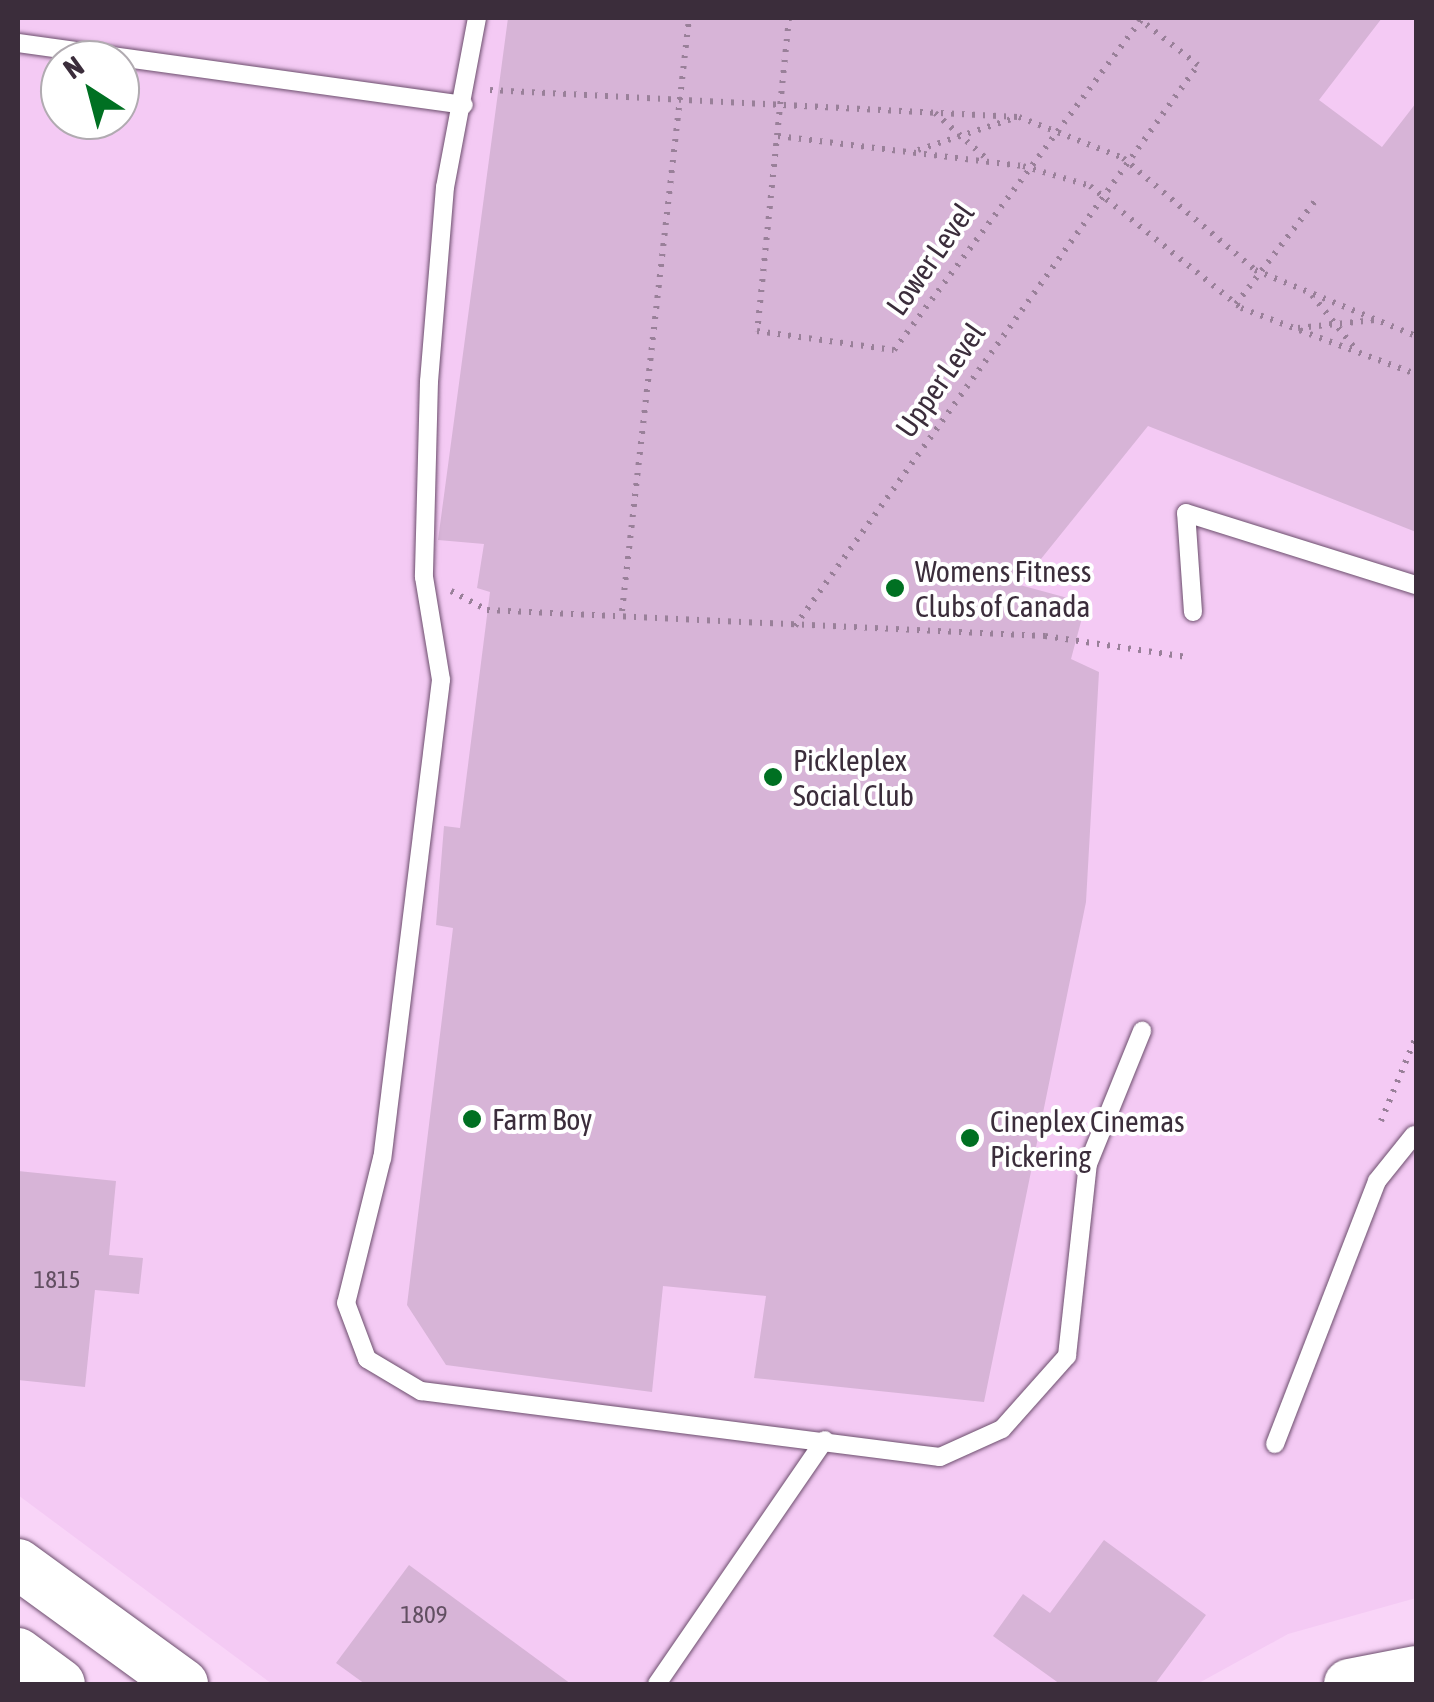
<!DOCTYPE html>
<html>
<head>
<meta charset="utf-8">
<style>
  body { margin:0 }
  #map { position:relative; width:1434px; height:1702px; overflow:hidden; background:#f9d5f8; font-family:"Asap Condensed",sans-serif }
  div>[style] { position:absolute }
  .built>* { inset:0; background:#f4caf4 }
  .building>* { inset:0; background:#d7b4d7 }
  .path>* { height:6px; margin-top:-3px; transform-origin:0; background:repeating-linear-gradient(90deg,#998099 0 2.5px,transparent 0 10.5px) }
  .roads { filter:drop-shadow(0 0 2px #6c4e6d) drop-shadow(0 0 2px #6c4e6d) }
  .lane>* { height:18px; margin:-9px; padding:0 9px; transform-origin:9px; border-radius:9px; background:#fff }
  .secondary>* { height:50px; margin:-25px; padding:0 25px; transform-origin:25px; border-radius:25px; background:#fff }
  .dots>* { width:28px; height:28px; translate:-50% -50%; box-sizing:border-box; border:5px solid #fff; border-radius:50% }
  span { translate:-50% -50%; white-space:nowrap; text-align:center; line-height:1.15; -webkit-text-stroke:8px #fff; paint-order:stroke }
  .number-label { font-size:25px; color:#624f62 }
  .number-label span { -webkit-text-stroke-width:0 }
  .street-label { font-size:30px; color:#3b2d3b }
  .poi-label { font-size:30px; color:#3b2d3b }
  .left { translate:0 -50%; text-align:left }
  .frame { position:absolute; inset:0; border:20px solid #3b2d3b; pointer-events:none }
  .north { position:absolute; left:40px; top:40px; width:100px; height:100px; box-sizing:border-box; background:#fff; border:2px solid #b1abb1; border-radius:50%; rotate:324deg; font-size:28px; font-weight:700; line-height:40px; text-align:center; color:#3b2d3b }
  .north::after { content:''; display:block; margin:auto; width:35px; height:45px; background:#007022; clip-path:polygon(50% 0,100% 100%,50% 72%,0 100%) }
</style>
</head>
<body>
<div id="map">
  <div class="built">
    <i style="clip-path:polygon(evenodd,18px 18px,1416px 18px,1416px 1598px,1288px 1634px,1197px 1684px,272px 1684px,18px 1495px,18px 18px,60px 60px,120px 60px,120px 120px,60px 120px,60px 60px)"></i>
  </div>
  <div class="building">
    <i style="clip-path:polygon(508px 18px,1382px 18px,1319px 100px,1382px 147px,1416px 103px,1416px 532px,1148px 426px,1020px 585px,1086px 603px,1071px 659px,1099px 672px,1086px 902px,984px 1402px,754px 1378px,766px 1296px,663px 1286px,652px 1392px,446px 1365px,407px 1305px,453px 928px,436px 925px,444px 826px,460px 828px,490px 592px,477px 588px,484px 544px,438px 540px)"></i>
    <i style="clip-path:polygon(18px 1171px,116px 1181px,109px 1255px,143px 1258px,139px 1294px,95px 1290px,85px 1387px,18px 1380px)"></i>
    <i style="clip-path:polygon(1104px 1540px,1206px 1615px,1155px 1684px,1060px 1684px,993px 1636px,1023px 1594px,1050px 1613px)"></i>
    <i style="clip-path:polygon(409px 1565px,571px 1684px,365px 1684px,336px 1663px)"></i>
  </div>
  <div class="path">
    <i style="left:789px;top:18px;width:315px;rotate:95.8deg"></i>
    <i style="left:757px;top:331px;width:138px;rotate:7.9deg"></i>
    <i style="left:894px;top:350px;width:414px;rotate:-53.2deg"></i>
    <i style="left:490px;top:90px;width:530px;rotate:2.92deg"></i>
    <i style="left:1019px;top:117px;width:112px;rotate:21.5deg"></i>
    <i style="left:1123px;top:158px;width:173px;rotate:40.3deg"></i>
    <i style="left:1255px;top:270px;width:174px;rotate:22.3deg"></i>
    <i style="left:935px;top:113px;width:72px;rotate:41.6deg"></i>
    <i style="left:778px;top:136px;width:247px;rotate:7deg"></i>
    <i style="left:1023px;top:166px;width:70px;rotate:16.6deg"></i>
    <i style="left:1090px;top:186px;width:194px;rotate:38.9deg"></i>
    <i style="left:1241px;top:308px;width:187px;rotate:20.7deg"></i>
    <i style="left:918px;top:150px;width:102px;rotate:-18.3deg"></i>
    <i style="left:1312px;top:295px;width:72px;rotate:51.2deg"></i>
    <i style="left:1236px;top:304px;width:135px;rotate:-52.5deg"></i>
    <i style="left:1298px;top:328px;width:77px;rotate:-5.9deg"></i>
    <i style="left:451px;top:591px;width:41px;rotate:27.8deg"></i>
    <i style="left:487px;top:610px;width:559px;rotate:2.67deg"></i>
    <i style="left:1045px;top:636px;width:145px;rotate:8.4deg"></i>
    <i style="left:622px;top:611px;width:597px;rotate:-83.55deg"></i>
    <i style="left:795px;top:626px;width:691px;rotate:-54.31deg"></i>
    <i style="left:1198px;top:65px;width:76px;rotate:-141.9deg"></i>
    <i style="left:1381px;top:1121px;width:91px;rotate:-67.4deg"></i>
  </div>
  <div class="roads">
    <div class="lane">
      <i style="left:477px;top:18px;width:172px;rotate:100.7deg"></i>
      <i style="left:445px;top:187px;width:195px;rotate:94.7deg"></i>
      <i style="left:429px;top:381px;width:196px;rotate:91.5deg"></i>
      <i style="left:424px;top:577px;width:104px;rotate:80.6deg"></i>
      <i style="left:441px;top:680px;width:482px;rotate:97deg"></i>
      <i style="left:382px;top:1158px;width:149px;rotate:103.9deg"></i>
      <i style="left:346px;top:1303px;width:60px;rotate:69.4deg"></i>
      <i style="left:367px;top:1359px;width:63px;rotate:30.7deg"></i>
      <i style="left:421px;top:1391px;width:523px;rotate:7.25deg"></i>
      <i style="left:940px;top:1457px;width:68px;rotate:-24.3deg"></i>
      <i style="left:1002px;top:1429px;width:98px;rotate:-48.3deg"></i>
      <i style="left:1067px;top:1356px;width:193px;rotate:-83.8deg"></i>
      <i style="left:1088px;top:1164px;width:144px;rotate:-67.9deg"></i>
      <i style="left:18px;top:43px;width:450px;rotate:7.9deg"></i>
      <i style="left:1193px;top:612px;width:99px;rotate:-94deg"></i>
      <i style="left:1186px;top:513px;width:241px;rotate:17.4deg"></i>
      <i style="left:1275px;top:1444px;width:282px;rotate:-68.8deg"></i>
      <i style="left:1377px;top:1181px;width:59px;rotate:-51.2deg"></i>
      <i style="left:657px;top:1684px;width:296px;rotate:-55.5deg"></i>
    </div>
    <div class="secondary">
      <i style="left:18px;top:1564px;width:204px;rotate:36deg"></i>
      <i style="left:18px;top:1653px;width:52px;rotate:36.4deg"></i>
      <i style="left:1349px;top:1684px;width:68px;rotate:-11deg"></i>
    </div>
  </div>
  <div class="dots">
    <i style="left:895px;top:588px;background:#007022"></i>
    <i style="left:773px;top:777px;background:#007022"></i>
    <i style="left:472px;top:1119px;background:#007022"></i>
    <i style="left:970px;top:1138px;background:#007022"></i>
  </div>
  <div class="number-label">
    <span style="left:57px;top:1279px">1815</span>
    <span style="left:424px;top:1614px">1809</span>
  </div>
  <div class="street-label">
    <span style="left:930px;top:259px;rotate:-55deg">Lower Level</span>
    <span style="left:940px;top:380px;rotate:-55deg">Upper Level</span>
  </div>
  <div class="poi-label">
    <span class="left" style="left:915px;top:588px">Womens Fitness<br>Clubs of Canada</span>
    <span class="left" style="left:793px;top:777px">Pickleplex<br>Social Club</span>
    <span class="left" style="left:492px;top:1119px">Farm Boy</span>
    <span class="left" style="left:990px;top:1138px">Cineplex Cinemas<br>Pickering</span>
  </div>
  <div class="frame"></div>
  <div class="north">N</div>
</div>
</body>
</html>
